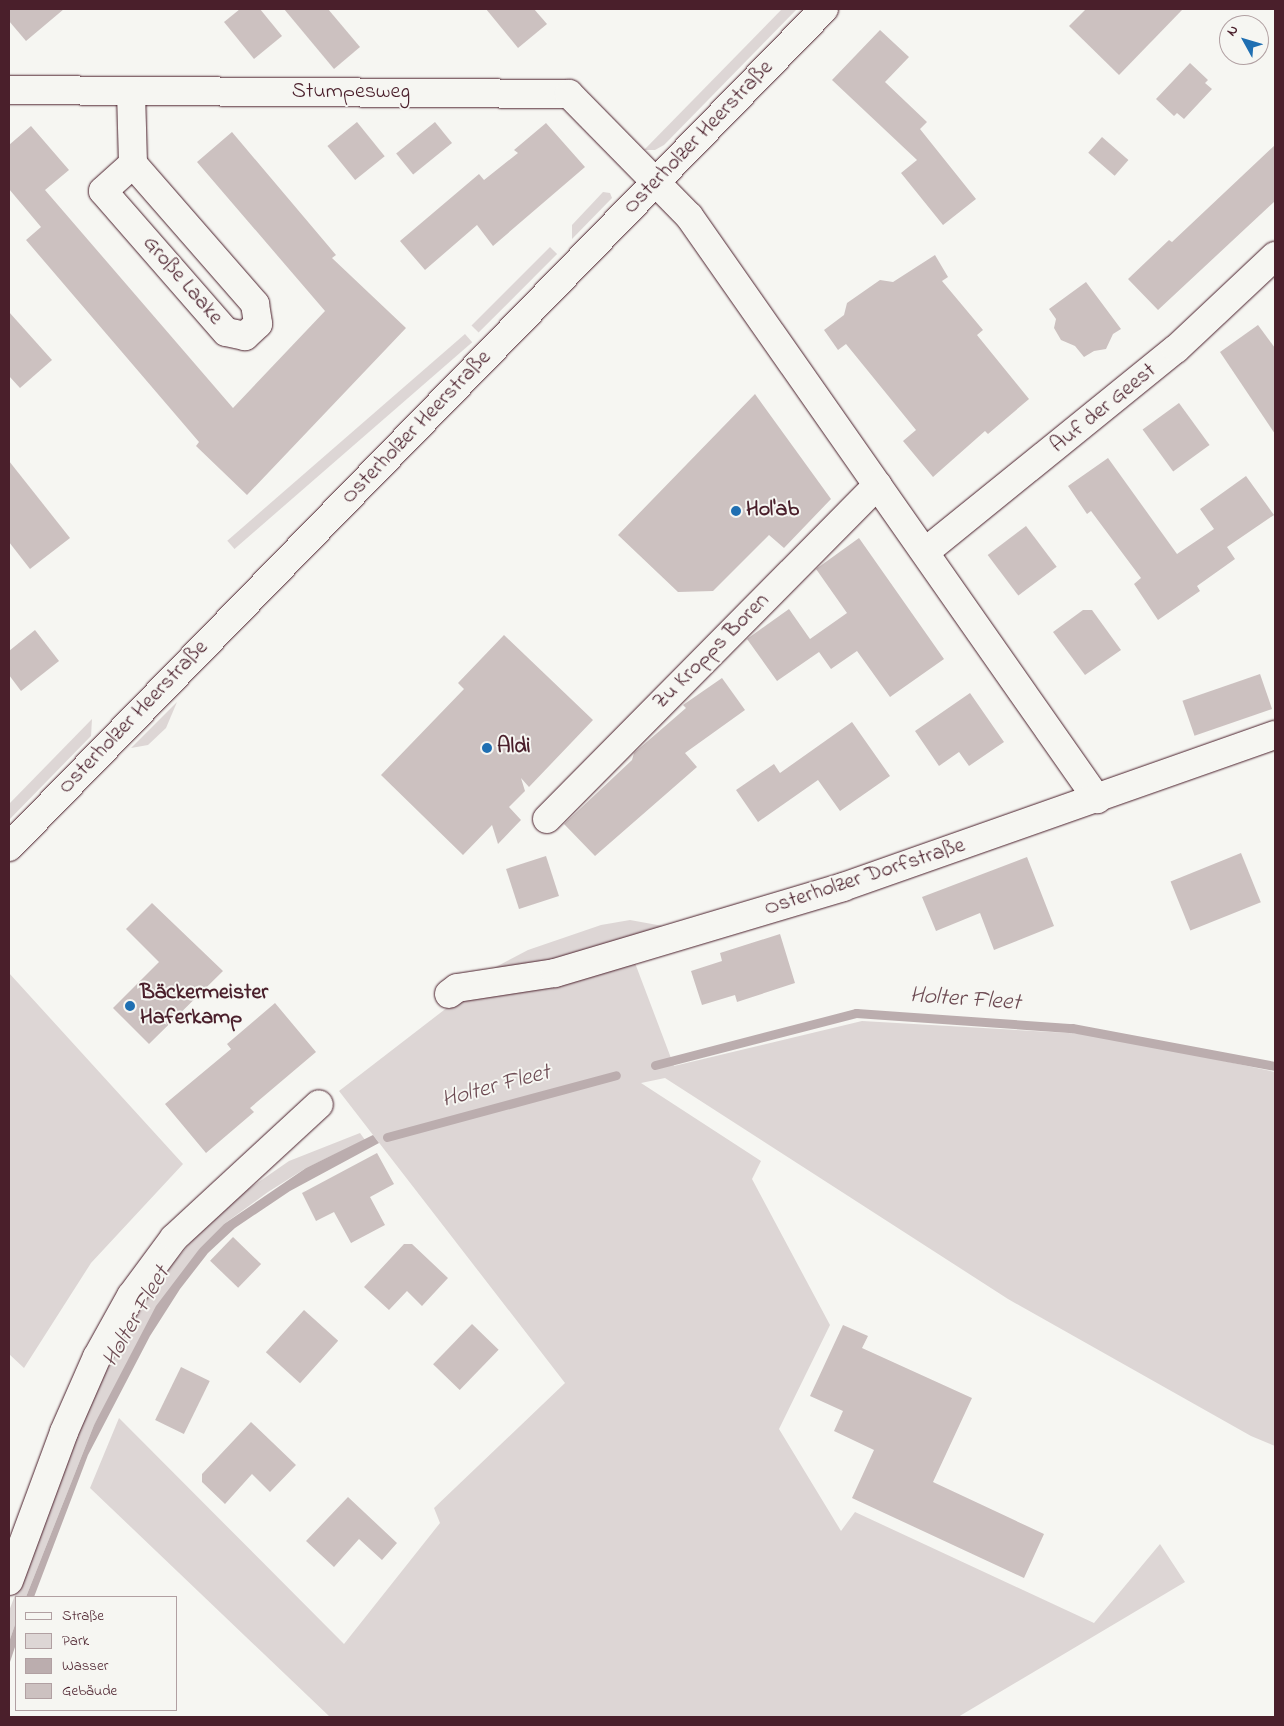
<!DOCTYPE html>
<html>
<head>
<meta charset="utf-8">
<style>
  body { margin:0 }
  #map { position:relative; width:1284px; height:1726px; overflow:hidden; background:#f6f6f2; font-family:"Indie Flower",sans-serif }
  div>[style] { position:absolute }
  .green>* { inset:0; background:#ddd6d5; transform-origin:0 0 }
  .water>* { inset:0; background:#bbadae }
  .stream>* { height:9px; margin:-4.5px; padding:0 4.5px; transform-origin:4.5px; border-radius:4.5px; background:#bbadae }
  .building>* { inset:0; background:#ccc1c0; transform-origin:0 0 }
  .roads { filter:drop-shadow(0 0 1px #4a1f2b) drop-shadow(0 0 1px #4a1f2b) }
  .minor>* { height:28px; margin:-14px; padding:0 14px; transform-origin:14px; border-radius:14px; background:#f6f6f2 }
  .major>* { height:28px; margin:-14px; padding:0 14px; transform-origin:14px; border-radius:14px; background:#f6f6f2 }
  .dots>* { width:14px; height:14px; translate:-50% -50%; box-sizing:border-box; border:2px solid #f6f6f2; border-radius:50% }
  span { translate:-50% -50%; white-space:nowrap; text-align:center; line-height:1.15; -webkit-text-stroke:4px #f6f6f2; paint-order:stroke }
  .street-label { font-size:22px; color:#4a1f2b }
  .poi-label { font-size:22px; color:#4a1f2b; font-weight:700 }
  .left { translate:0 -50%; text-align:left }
  .water-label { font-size:24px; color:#6c4a52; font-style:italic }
  .frame { position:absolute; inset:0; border:10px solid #4a1f2b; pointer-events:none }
  .legend { position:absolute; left:15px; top:1596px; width:162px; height:115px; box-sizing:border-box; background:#f6f6f2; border:1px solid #b1a0a2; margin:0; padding:6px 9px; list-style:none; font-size:15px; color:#4a1f2b }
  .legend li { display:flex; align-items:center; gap:10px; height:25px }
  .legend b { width:25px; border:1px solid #b1a0a2 }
  .north { position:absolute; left:1219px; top:15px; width:50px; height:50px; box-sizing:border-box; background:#f6f6f2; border:1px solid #b1a0a2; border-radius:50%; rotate:309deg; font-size:14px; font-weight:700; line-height:20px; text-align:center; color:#4a1f2b }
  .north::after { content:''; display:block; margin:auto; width:18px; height:22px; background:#1f6fb2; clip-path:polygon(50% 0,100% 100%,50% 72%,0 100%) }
</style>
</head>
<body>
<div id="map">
  <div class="green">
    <i style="clip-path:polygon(782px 9px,797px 9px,664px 145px,655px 150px,644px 150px)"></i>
    <i style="clip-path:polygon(603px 192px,610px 193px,612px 198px,572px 239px,572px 225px)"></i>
    <i style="left:550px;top:247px;width:10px;height:111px;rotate:45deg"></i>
    <i style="left:465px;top:334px;width:11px;height:315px;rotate:49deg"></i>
    <i style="clip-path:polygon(177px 702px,166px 728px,148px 745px,131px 748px)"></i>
    <i style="clip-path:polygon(92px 719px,91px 736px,9px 820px,9px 804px)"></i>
    <i style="clip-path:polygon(630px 920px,663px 926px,664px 931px,487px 979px,490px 970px,528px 950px,601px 925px)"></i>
    <i style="clip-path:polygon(635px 963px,674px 1066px,862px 1021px,1103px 1035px,1275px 1072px,1275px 1446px,1251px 1436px,1008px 1299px,665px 1078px,641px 1083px,761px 1161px,752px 1179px,830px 1325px,779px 1429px,841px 1531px,855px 1512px,1094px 1623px,1160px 1544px,1185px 1582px,958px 1717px,330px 1717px,90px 1488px,119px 1418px,344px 1644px,440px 1523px,434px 1508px,565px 1383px,339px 1091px,457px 1000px)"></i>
    <i style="clip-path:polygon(9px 973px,183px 1164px,91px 1263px,24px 1368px,9px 1354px)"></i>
    <i style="clip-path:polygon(360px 1133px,365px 1140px,306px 1168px,268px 1192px,224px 1224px,200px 1248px,94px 1425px,26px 1597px,16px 1597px,16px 1622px,9px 1642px,9px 1611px,96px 1381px,138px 1306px,209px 1220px,247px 1190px,289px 1161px)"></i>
  </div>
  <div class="water">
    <i style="clip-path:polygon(373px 1135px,379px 1143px,290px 1191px,235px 1228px,208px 1253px,180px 1289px,150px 1336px,88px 1455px,34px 1597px,26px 1597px,94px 1425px,156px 1306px,200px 1248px,224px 1224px,306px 1168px)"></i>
    <i style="clip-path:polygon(16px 1622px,16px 1644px,9px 1665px,9px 1642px)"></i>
  </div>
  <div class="stream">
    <i style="left:655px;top:1065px;width:208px;rotate:-14.5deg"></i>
    <i style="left:856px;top:1013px;width:217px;rotate:4deg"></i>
    <i style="left:1072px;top:1028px;width:207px;rotate:10.6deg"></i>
    <i style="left:387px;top:1137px;width:237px;rotate:-15.1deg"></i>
  </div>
  <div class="building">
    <i style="clip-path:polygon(9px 9px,64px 9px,26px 41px,9px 21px)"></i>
    <i style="clip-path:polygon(240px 9px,260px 9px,282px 36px,254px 59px,224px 22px)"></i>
    <i style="clip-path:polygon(284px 9px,328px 9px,360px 47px,334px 69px)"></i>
    <i style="clip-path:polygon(486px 9px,534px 9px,547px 24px,518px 48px)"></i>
    <i style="clip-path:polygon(1086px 9px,1183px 9px,1119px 75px,1069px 26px)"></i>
    <i style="clip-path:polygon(880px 30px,909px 57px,885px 82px,927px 122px,920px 129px,976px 199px,943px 225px,901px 173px,917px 160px,832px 80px)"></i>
    <i style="clip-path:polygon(1190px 63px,1208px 80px,1205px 83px,1212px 89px,1184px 119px,1177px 113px,1174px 116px,1156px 99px)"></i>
    <i style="left:357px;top:122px;width:44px;height:38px;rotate:51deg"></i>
    <i style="left:435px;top:122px;width:27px;height:50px;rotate:51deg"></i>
    <i style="clip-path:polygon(546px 123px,585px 167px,493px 246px,477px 225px,425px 270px,400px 241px,479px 174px,484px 180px,518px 153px,514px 150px)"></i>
    <i style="clip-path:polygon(31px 126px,69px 170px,45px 190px,233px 408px,325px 311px,197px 162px,232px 132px,336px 255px,332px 258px,406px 328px,247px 495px,196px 446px,199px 442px,26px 240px,41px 227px,9px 189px,9px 145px)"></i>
    <i style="left:1102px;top:137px;width:35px;height:21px;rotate:41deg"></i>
    <i style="clip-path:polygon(1275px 145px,1275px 201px,1158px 310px,1128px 279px,1169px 240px,1172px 242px)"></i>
    <i style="clip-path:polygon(935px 255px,948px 277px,942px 281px,983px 330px,977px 335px,1029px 399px,988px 434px,985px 431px,933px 477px,903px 441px,916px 430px,846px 344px,838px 350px,824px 330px,844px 315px,847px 303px,880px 280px,893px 282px)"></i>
    <i style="clip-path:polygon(1086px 282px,1121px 329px,1113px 334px,1106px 349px,1094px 351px,1084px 357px,1075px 346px,1061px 340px,1054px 328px,1056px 319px,1049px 309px)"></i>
    <i style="clip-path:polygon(9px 312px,52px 360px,20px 388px,9px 376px)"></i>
    <i style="clip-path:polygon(1258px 325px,1275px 348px,1275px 434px,1220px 352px)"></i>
    <i style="clip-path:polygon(755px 394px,831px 499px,784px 548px,769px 535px,713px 591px,678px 592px,618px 535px)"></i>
    <i style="left:1179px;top:403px;width:52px;height:45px;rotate:54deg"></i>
    <i style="clip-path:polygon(1108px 458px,1177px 554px,1214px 529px,1200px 509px,1246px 476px,1274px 515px,1227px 547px,1235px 559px,1197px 586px,1200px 591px,1158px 620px,1134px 584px,1141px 578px,1091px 511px,1087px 514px,1068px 486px)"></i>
    <i style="clip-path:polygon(9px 461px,70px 538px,30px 569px,9px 542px)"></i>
    <i style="left:1026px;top:526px;width:51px;height:48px;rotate:53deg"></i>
    <i style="clip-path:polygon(859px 538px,944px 659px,890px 697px,857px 651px,831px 669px,819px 652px,777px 681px,747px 639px,789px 609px,810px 639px,847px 613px,816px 569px)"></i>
    <i style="clip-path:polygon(1083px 610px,1092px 610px,1121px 650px,1085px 675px,1053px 632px)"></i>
    <i style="clip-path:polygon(35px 630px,59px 661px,21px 691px,9px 675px,9px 651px)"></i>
    <i style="clip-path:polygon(504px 635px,593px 720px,529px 787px,521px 778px,525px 791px,509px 807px,521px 820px,498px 844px,492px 825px,463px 855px,381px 775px,464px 689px,458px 683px)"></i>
    <i style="left:1260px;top:674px;width:37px;height:82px;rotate:71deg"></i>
    <i style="clip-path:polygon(722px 678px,745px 710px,685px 753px,697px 767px,595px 856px,564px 824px,632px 760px,634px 753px,686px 708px,683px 705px)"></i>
    <i style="clip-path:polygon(970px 693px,1004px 742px,969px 766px,959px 752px,939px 766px,915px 731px)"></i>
    <i style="clip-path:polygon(852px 722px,890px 776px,840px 811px,818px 780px,758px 822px,736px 790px,774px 764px,780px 773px)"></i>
    <i style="left:1241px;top:853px;width:53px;height:76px;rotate:68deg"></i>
    <i style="left:546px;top:856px;width:42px;height:42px;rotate:72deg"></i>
    <i style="clip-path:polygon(1027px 857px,1054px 926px,994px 950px,980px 913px,936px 931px,922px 897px)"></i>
    <i style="clip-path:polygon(152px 903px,223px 971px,149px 1044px,113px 1008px,159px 962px,126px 929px)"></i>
    <i style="clip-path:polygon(780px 934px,795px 983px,737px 1002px,735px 995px,702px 1005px,691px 971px,722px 961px,720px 953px)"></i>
    <i style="clip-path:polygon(275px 1003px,316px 1052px,250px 1108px,254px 1112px,206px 1153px,165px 1104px,231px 1049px,227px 1044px)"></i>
    <i style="clip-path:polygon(377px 1153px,394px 1184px,370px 1197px,385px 1225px,351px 1243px,334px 1212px,316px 1221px,302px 1193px)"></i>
    <i style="left:233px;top:1237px;width:39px;height:33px;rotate:44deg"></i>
    <i style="clip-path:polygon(404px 1244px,412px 1244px,448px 1278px,422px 1306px,407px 1291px,389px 1310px,364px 1287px)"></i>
    <i style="left:304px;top:1310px;width:46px;height:57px;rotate:42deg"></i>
    <i style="left:472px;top:1324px;width:37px;height:56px;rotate:44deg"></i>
    <i style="clip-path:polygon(843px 1325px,868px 1336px,862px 1348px,972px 1398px,933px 1482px,1044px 1534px,1024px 1578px,852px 1498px,874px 1450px,834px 1431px,843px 1411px,810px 1396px)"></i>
    <i style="left:181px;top:1367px;width:32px;height:59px;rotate:26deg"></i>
    <i style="clip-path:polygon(251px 1422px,296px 1465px,270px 1492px,252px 1474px,225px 1504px,202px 1482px,202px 1474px)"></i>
    <i style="clip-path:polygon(348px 1497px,397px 1543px,382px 1560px,359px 1539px,334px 1567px,306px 1541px)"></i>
  </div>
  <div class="roads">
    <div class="minor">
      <i style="left:9px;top:90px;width:560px;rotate:0.41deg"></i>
      <i style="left:569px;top:94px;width:171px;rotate:45.5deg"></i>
      <i style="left:689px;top:216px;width:712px;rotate:55.01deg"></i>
      <i style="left:131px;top:92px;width:72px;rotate:88.4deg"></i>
      <i style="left:133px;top:164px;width:186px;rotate:48.9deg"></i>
      <i style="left:255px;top:304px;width:20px;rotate:81deg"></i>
      <i style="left:258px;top:324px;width:18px;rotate:137deg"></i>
      <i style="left:245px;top:336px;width:19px;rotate:-168deg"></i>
      <i style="left:226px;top:332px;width:187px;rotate:-131.1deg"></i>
      <i style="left:103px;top:191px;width:40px;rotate:-42deg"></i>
      <i style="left:925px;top:552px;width:323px;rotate:-39deg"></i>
      <i style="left:1176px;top:349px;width:136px;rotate:-43.2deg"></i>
      <i style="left:547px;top:819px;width:470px;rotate:-45.3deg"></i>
      <i style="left:449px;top:994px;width:10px;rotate:-37deg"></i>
      <i style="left:457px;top:988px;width:99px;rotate:-8.7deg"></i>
      <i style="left:555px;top:973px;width:301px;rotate:-16.6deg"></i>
      <i style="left:843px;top:887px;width:458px;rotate:-19.4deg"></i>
      <i style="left:9px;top:1581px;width:159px;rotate:-69.7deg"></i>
      <i style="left:64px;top:1432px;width:82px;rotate:-66.3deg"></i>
      <i style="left:97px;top:1357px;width:70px;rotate:-60.9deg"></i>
      <i style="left:131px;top:1296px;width:72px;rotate:-53.4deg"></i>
      <i style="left:174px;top:1238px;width:197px;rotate:-42.7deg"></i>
    </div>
    <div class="major">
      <i style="left:9px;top:847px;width:1169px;rotate:-45.8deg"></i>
    </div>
  </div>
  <div class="dots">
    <i style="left:736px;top:511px;background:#1f6fb2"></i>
    <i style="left:487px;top:748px;background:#1f6fb2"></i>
    <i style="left:130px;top:1006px;background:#1f6fb2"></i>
  </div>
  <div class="street-label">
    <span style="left:351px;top:93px">Stumpesweg</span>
    <span style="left:699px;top:138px;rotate:-46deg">Osterholzer Heerstraße</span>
    <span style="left:182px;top:281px;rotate:49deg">Große Laake</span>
    <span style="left:1104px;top:409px;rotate:-39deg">Auf der Geest</span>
    <span style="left:417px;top:428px;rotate:-46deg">Osterholzer Heerstraße</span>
    <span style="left:712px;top:652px;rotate:-45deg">Zu Kropps Boren</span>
    <span style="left:134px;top:718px;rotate:-46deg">Osterholzer Heerstraße</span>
    <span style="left:865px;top:878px;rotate:-18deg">Osterholzer Dorfstraße</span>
  </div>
  <div class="poi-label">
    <span class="left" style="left:746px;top:511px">Hol'ab</span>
    <span class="left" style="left:497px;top:748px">Aldi</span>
    <span class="left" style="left:140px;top:1006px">Bäckermeister<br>Haferkamp</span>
  </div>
  <div class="water-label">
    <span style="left:965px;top:1000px;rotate:4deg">Holter Fleet</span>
    <span style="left:496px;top:1087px;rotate:-15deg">Holter Fleet</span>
    <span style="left:137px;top:1317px;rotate:-60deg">Holter Fleet</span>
  </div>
  <div class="frame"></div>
  <ul class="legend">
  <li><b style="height:6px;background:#f6f6f2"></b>Straße</li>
  <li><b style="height:14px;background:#ddd6d5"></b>Park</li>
  <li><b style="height:14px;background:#bbadae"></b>Wasser</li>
  <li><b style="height:14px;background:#ccc1c0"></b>Gebäude</li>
  </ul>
  <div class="north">N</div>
</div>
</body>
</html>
